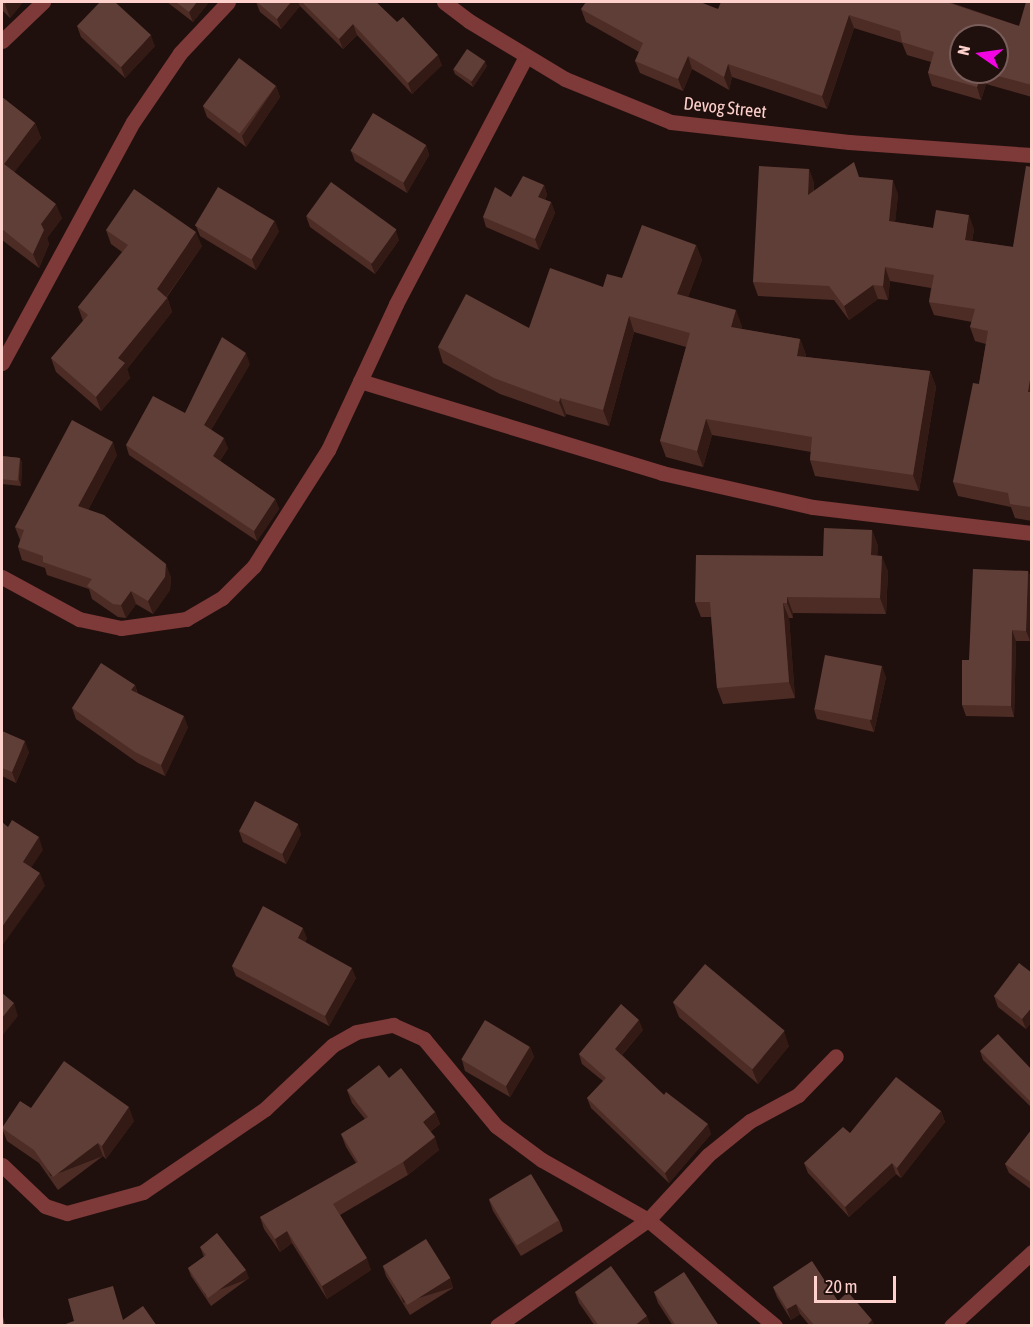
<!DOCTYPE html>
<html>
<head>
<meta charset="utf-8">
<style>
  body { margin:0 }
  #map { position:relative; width:1033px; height:1327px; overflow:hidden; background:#20100d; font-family:"Asap Condensed",sans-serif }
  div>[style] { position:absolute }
  .minor>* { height:15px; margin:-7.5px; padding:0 7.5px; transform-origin:7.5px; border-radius:7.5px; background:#7e3939 }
  .wall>* { inset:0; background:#4d2c26 }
  .shaded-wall>* { inset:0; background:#331a14; transform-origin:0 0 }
  .building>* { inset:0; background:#603e38; transform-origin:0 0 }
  span { translate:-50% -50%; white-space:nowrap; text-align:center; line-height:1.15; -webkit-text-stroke:4.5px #20100d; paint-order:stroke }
  .street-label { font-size:18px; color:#fed1cd }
  .frame { position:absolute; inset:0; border:3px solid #fed1cd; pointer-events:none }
  .north { position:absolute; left:949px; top:24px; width:60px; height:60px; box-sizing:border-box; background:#20100d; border:2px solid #795d5a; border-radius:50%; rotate:283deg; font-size:16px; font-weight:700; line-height:24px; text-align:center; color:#fed1cd }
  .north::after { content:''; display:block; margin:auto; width:21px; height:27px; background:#f205e2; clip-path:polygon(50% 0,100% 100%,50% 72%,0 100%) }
  .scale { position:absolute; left:814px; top:1276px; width:82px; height:27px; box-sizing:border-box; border:3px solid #fed1cd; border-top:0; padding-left:8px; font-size:18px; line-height:21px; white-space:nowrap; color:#fed1cd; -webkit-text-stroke:4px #20100d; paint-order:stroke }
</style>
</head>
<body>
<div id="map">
  <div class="minor">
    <i style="left:444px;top:2px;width:31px;rotate:37deg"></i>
    <i style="left:469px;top:21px;width:112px;rotate:31.1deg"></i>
    <i style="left:565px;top:79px;width:114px;rotate:22.1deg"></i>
    <i style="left:671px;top:122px;width:179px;rotate:6.4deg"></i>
    <i style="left:849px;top:142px;width:183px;rotate:4.1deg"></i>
    <i style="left:2px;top:41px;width:57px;rotate:-43.6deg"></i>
    <i style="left:2px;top:363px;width:274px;rotate:-61.5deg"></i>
    <i style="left:133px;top:122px;width:83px;rotate:-55.7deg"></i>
    <i style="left:180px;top:53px;width:70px;rotate:-46.7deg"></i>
    <i style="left:360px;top:381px;width:316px;rotate:16.9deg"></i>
    <i style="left:662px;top:473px;width:155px;rotate:12.7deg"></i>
    <i style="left:813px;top:507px;width:221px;rotate:6.8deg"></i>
    <i style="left:2px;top:577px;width:88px;rotate:28.6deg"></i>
    <i style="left:79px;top:619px;width:43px;rotate:12.1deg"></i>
    <i style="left:121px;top:628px;width:66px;rotate:-7.9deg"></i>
    <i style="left:186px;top:619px;width:42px;rotate:-30.3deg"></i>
    <i style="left:222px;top:598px;width:45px;rotate:-45deg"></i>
    <i style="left:254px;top:566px;width:138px;rotate:-57.5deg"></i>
    <i style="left:328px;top:450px;width:161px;rotate:-65deg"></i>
    <i style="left:396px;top:304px;width:280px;rotate:-62.3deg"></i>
    <i style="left:2px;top:1165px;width:59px;rotate:43.6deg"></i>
    <i style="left:45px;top:1206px;width:23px;rotate:18deg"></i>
    <i style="left:67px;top:1213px;width:79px;rotate:-15.4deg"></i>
    <i style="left:143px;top:1192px;width:148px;rotate:-34.2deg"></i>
    <i style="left:265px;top:1109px;width:93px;rotate:-43.3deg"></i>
    <i style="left:333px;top:1045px;width:26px;rotate:-29deg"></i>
    <i style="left:356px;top:1032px;width:38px;rotate:-11deg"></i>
    <i style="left:393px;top:1025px;width:34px;rotate:24deg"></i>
    <i style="left:424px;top:1039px;width:113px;rotate:50.4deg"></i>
    <i style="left:496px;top:1126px;width:57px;rotate:36.5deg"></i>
    <i style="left:542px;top:1160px;width:122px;rotate:29.5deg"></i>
    <i style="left:648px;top:1220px;width:165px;rotate:39.8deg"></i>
    <i style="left:497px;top:1326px;width:184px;rotate:-35.1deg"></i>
    <i style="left:648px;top:1220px;width:88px;rotate:-47.3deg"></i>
    <i style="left:708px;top:1155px;width:54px;rotate:-39deg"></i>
    <i style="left:750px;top:1121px;width:55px;rotate:-28.4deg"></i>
    <i style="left:798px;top:1095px;width:54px;rotate:-45.7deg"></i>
    <i style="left:951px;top:1326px;width:110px;rotate:-42.4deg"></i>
  </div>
  <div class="wall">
    <i style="clip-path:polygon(2px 2px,23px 2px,10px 18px,2px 10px)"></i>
    <i style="clip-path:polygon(167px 2px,209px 2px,193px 22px)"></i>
    <i style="clip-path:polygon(256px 2px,376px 2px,442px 65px,412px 94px,357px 35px,343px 49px,300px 6px,281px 29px,260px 12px)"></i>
    <i style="clip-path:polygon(949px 2px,1019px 26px,1032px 2px,1032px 97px,986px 84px,981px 100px,932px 86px,928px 73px,931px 62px,907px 55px,902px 43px,854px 28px,827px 109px,732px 77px,729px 90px,692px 69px,683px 91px,640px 73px,635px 61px,639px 52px,586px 22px,581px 9px,718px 9px)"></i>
    <i style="clip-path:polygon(77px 26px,155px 46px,125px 78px,81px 37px)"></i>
    <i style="clip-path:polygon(487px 66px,473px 87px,455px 74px,453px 69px)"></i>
    <i style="clip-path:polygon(276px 86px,280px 97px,246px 147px,207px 117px,203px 106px)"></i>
    <i style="clip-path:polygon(2px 97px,35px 123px,41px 138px,14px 172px,62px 218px,47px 238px,49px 244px,39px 268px,2px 240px)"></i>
    <i style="clip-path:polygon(426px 145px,429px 155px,407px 193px,355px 161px,351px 151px)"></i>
    <i style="clip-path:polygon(1032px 167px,1032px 521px,1015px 518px,1011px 507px,958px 496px,953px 482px,979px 384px,986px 344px,975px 341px,970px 327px,972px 322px,934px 315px,929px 302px,931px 288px,890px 281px,888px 300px,878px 299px,849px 320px,834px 300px,758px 296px,753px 282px,809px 169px,814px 183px,814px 191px,860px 177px,898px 194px,895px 222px,933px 228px,974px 229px,972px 241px,1013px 247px)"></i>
    <i style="clip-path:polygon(544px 185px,547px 195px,545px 200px,551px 202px,555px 213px,539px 250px,486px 227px,483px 217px,511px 197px)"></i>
    <i style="clip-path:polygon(306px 216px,399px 240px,375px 274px,310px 227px)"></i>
    <i style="clip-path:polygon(196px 226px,279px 231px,256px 270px,200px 236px)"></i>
    <i style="clip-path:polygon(106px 230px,202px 246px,167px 297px,172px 312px,127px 369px,130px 378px,101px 411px,56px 372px,51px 358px,83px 321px,78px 307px,122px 252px,111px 244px)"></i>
    <i style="clip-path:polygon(696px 245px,702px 260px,688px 297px,742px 326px,741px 329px,800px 339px,806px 355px,806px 357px,930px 371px,936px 387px,919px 491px,815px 476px,810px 460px,811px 452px,712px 435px,703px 467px,666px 457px,660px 441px,686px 347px,634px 332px,609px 426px,566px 414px,565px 417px,500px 394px,443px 363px,438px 347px,529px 328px,603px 287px)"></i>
    <i style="clip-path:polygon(250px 364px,211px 430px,228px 448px,220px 461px,275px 499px,279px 509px,257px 541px,129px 455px,126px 445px,185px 413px)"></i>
    <i style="clip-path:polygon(117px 455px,88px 510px,171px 577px,170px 590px,153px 614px,136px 604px,126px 618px,118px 617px,92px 599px,89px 589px,47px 575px,45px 568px,22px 560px,18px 547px,20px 540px,15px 527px)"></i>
    <i style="clip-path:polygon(2px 456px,20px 458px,22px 463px,21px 486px,2px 484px)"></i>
    <i style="clip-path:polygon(872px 530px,878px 546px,877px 555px,888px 571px,886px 614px,793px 613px,793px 618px,789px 618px,795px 698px,723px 704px,717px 688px,711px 617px,701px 617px,695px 602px,823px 556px)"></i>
    <i style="clip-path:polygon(1028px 571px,1032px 581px,1030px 641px,1016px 641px,1014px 717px,966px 716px,962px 705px,969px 660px)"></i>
    <i style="clip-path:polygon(886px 677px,874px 732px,817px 719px,814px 709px)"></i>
    <i style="clip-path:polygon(135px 685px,138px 694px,188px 727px,165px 776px,138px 763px,76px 719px,72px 708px)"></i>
    <i style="clip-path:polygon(2px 731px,29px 752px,16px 783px,2px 776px)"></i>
    <i style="clip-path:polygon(239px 831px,301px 834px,286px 864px,243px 842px)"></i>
    <i style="clip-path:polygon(307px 938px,305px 942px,356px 978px,329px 1026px,236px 976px,232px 966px)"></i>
    <i style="clip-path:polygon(1032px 973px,1032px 1022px,1026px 1029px,998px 1007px,994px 996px)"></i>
    <i style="clip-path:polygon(673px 1002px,789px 1046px,758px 1084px,679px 1017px)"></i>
    <i style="clip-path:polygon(643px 1030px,622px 1055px,664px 1095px,711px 1134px,669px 1183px,591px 1108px,587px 1098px,603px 1081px,582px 1064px,579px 1054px)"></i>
    <i style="clip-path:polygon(530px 1047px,534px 1057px,510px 1097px,465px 1071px,462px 1060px)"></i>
    <i style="clip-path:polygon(980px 1051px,1032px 1070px,1032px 1108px,983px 1060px)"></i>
    <i style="clip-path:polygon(389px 1078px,435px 1112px,440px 1124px,430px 1132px,439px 1150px,408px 1175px,340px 1215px,371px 1270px,327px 1299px,292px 1243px,280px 1252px,264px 1229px,260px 1217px,356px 1163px,346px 1147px,341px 1134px,365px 1119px,352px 1103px,347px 1090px)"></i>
    <i style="clip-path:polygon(31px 1108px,134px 1121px,106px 1159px,103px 1156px,58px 1190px,39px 1163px,7px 1141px,2px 1128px)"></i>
    <i style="clip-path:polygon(941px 1111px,945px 1122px,901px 1178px,896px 1174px,849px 1217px,808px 1173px,804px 1163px,850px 1133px)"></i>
    <i style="clip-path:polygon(1032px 1129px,1032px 1190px,1009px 1173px,1005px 1164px)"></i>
    <i style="clip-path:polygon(489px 1200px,559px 1220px,563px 1231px,521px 1256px,493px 1211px)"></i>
    <i style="clip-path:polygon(200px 1247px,249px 1278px,211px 1306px,191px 1276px,188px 1268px,204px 1257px)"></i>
    <i style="clip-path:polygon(383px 1266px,450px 1278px,453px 1288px,410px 1315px,386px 1276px)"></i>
    <i style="clip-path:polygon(773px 1287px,838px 1301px,875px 1326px,810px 1326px,800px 1314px,791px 1320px,777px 1297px)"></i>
    <i style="clip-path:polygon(575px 1292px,651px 1326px,595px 1326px,579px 1303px)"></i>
    <i style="clip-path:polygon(654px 1292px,719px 1326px,673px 1326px,658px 1303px)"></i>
  </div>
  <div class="shaded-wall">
    <i style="clip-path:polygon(7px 2px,23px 2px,10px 18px,5px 4px)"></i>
    <i style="clip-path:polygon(197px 2px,209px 2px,193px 22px,189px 12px)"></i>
    <i style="clip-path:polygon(291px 2px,298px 2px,300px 6px,281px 29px,277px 19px)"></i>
    <i style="clip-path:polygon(849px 15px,854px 28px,827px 109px,822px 96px)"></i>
    <i style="clip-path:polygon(353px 24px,357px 35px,343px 49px,339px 39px)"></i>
    <i style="clip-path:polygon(151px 35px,155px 46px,125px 78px,121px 67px)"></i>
    <i style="clip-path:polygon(438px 55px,442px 65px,412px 94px,408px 83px)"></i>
    <i style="clip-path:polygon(688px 56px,692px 69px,683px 91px,678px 79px)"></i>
    <i style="clip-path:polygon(485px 61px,487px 66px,473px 87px,471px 82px)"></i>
    <i style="clip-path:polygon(728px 64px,732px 77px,729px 90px,724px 77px)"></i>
    <i style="clip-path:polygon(982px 72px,986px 84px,981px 100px,977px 87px)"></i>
    <i style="clip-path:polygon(276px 86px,280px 97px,246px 147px,242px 136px)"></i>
    <i style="clip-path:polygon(35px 123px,41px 138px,9px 179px,4px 164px)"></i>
    <i style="clip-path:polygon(426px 145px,429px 155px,407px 193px,403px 182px)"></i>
    <i style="clip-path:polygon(809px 169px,814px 183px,813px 209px,808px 195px)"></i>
    <i style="clip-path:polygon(893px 180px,898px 194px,894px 235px,889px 221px)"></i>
    <i style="clip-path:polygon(544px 185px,547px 195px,542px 208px,538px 197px)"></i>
    <i style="clip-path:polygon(551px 202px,555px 213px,539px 250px,535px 239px)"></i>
    <i style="clip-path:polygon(56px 204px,62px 218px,47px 238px,49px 244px,39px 268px,33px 254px,41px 224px)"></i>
    <i style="clip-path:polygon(969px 215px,974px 229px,970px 254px,965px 240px)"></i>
    <i style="clip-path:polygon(275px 221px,279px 231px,256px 270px,252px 259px)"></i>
    <i style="clip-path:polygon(396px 230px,399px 240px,375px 274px,371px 264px)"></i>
    <i style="clip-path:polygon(196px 232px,202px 246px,162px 303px,157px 289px)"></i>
    <i style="clip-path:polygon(696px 245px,702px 260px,683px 310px,677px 294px)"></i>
    <i style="clip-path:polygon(885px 267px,890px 281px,888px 300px,883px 286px)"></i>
    <i style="clip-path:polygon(873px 285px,878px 299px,849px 320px,844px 306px)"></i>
    <i style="clip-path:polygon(167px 298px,172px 312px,127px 369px,130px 378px,101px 411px,96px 397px,118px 358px)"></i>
    <i style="clip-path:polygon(736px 310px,742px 326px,737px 343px,731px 327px)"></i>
    <i style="clip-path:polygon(629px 316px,634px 332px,609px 426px,603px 410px)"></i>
    <i style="clip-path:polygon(800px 339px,806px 355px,803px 372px,797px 356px)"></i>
    <i style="clip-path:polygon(246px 353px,250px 364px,208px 435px,204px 425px)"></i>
    <i style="clip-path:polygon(1032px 366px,1032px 403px,1028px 392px)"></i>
    <i style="clip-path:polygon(930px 371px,936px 387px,919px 491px,913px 475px)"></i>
    <i style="clip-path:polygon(560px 398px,566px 414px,565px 417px,559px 402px)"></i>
    <i style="clip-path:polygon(706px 419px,712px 435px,703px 467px,697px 451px)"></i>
    <i style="clip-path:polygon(224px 438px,228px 448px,217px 466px,213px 456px)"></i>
    <i style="clip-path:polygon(113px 442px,117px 455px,83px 519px,78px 506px)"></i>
    <i style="clip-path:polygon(20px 458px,22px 463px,21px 486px,19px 480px)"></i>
    <i style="clip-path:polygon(275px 499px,279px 509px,257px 541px,254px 531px)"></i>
    <i style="clip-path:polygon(872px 530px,878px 546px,877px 570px,871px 555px)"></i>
    <i style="clip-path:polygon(882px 556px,888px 571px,886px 614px,880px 598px)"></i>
    <i style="clip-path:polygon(166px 564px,171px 577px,170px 590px,153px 614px,148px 601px)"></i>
    <i style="clip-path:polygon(1028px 571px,1032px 581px,1030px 641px,1026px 631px)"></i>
    <i style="clip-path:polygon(131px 591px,136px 604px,126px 618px,121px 605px)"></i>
    <i style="clip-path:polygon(787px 597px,793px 613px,793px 618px,787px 603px)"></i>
    <i style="clip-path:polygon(783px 603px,789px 618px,795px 698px,789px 682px)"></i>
    <i style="clip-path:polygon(1012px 630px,1016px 641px,1014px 717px,1011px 706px)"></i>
    <i style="clip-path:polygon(882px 666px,886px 677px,874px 732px,870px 721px)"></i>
    <i style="clip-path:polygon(135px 685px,138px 696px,131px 690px)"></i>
    <i style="clip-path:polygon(184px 716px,188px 727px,165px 776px,161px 765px)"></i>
    <i style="clip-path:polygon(25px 741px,29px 752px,16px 783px,12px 772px)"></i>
    <i style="clip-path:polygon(298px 824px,301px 834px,286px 864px,282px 853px)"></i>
    <i style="clip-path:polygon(39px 837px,43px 850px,27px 874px,23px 862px)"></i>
    <i style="clip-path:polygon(40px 873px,45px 886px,2px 946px,2px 927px)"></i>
    <i style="clip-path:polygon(303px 928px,307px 938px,302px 948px,298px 938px)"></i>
    <i style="clip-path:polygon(352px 968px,356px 978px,329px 1026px,325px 1016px)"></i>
    <i style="clip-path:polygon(14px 1003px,18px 1016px,2px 1036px,2px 1018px)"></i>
    <i style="clip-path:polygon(1032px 1007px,1032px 1022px,1026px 1029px,1022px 1019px)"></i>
    <i style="clip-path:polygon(639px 1020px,643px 1030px,618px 1059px,615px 1049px)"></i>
    <i style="clip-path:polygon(784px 1031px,789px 1046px,758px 1084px,752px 1069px)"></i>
    <i style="clip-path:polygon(530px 1047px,534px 1057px,510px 1097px,506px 1086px)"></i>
    <i style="clip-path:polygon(129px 1107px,134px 1121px,106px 1159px,102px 1146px)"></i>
    <i style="clip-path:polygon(941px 1111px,945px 1122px,901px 1178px,897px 1168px)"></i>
    <i style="clip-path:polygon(435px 1112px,440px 1124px,427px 1134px,423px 1122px)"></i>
    <i style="clip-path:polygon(708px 1124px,711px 1134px,669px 1183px,665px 1173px)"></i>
    <i style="clip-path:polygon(435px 1137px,439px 1150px,408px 1175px,403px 1162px)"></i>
    <i style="left:98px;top:1143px;width:14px;height:56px;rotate:69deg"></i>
    <i style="clip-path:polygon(892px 1163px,896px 1174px,849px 1217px,845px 1207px)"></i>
    <i style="clip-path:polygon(287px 1231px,292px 1243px,280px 1252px,275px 1239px)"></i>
    <i style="clip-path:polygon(367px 1258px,371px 1270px,327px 1299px,322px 1286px)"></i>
    <i style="left:246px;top:1270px;width:9px;height:47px;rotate:69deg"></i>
    <i style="left:450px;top:1278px;width:10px;height:52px;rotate:73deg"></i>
    <i style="clip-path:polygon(796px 1304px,800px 1314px,791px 1320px,787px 1309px)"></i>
    <i style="clip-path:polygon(647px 1316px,651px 1326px,634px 1326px)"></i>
    <i style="clip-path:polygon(872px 1320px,875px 1326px,866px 1326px)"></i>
  </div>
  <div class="building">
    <i style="clip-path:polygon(100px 2px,115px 2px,151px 35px,121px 67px,77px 26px)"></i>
    <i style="clip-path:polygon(176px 2px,197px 2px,189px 12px)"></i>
    <i style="clip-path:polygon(257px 2px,291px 2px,277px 19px)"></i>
    <i style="clip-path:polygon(302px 2px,376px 2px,397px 22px,403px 17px,438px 55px,408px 83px,353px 24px,339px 39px)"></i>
    <i style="clip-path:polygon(586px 2px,700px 2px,718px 9px,721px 2px,946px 2px,1019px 26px,1026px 2px,1032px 2px,1032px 85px,983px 72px,997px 72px,997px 36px,961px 36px,961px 72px,982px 72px,977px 87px,928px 73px,934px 52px,902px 42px,900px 31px,849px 15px,822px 96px,728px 64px,724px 77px,688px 56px,678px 79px,635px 61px,643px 43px,581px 9px)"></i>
    <i style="left:467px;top:49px;width:22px;height:24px;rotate:34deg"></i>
    <i style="left:239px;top:58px;width:46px;height:60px;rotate:37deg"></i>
    <i style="clip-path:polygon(2px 97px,35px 123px,4px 164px,56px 204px,41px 224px,44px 230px,33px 254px,2px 229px)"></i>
    <i style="left:373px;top:113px;width:62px;height:44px;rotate:31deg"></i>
    <i style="clip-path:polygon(854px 162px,859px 177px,893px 180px,889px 221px,933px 228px,936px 210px,969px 215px,965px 240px,1013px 247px,1026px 166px,1032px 167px,1032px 366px,1028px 392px,1032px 392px,1032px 499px,1030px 507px,1010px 504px,1008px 493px,953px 482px,973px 383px,979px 384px,988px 331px,970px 327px,975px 309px,929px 302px,934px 275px,885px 267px,883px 286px,873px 285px,844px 306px,829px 286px,753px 282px,759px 166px,809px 169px,808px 195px)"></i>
    <i style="clip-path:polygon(523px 176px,544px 185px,538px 197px,551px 202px,535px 239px,483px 217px,495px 187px,511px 197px)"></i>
    <i style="left:331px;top:182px;width:81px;height:42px;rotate:36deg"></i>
    <i style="left:218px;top:187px;width:66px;height:45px;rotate:31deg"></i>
    <i style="clip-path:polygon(134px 189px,196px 232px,157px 289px,167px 298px,118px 358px,125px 363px,96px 397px,51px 358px,88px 315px,78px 307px,128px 245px,106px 230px)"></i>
    <i style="clip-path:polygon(642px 225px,696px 245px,677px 294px,736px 310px,731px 327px,800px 339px,797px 356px,930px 371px,913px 475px,810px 460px,812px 437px,706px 419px,697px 451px,660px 441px,690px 333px,629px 316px,603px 410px,560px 398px,559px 402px,494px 378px,438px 347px,466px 294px,529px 328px,550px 268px,603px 287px,607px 274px,622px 278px)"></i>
    <i style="clip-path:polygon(222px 337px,246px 353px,204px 425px,224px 438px,213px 456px,275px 499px,254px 531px,126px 445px,153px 396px,185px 413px)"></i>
    <i style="clip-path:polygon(72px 420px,113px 442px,78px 506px,104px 515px,166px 564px,165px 577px,148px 601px,131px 591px,121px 605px,113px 604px,87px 586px,92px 579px,43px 562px,43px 556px,18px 547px,24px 530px,15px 527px)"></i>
    <i style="left:2px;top:456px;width:18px;height:23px;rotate:6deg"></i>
    <i style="clip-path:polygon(824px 528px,872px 530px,871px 555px,882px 556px,880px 598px,787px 597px,787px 603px,783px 603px,789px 682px,717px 688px,710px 602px,695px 602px,696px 555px,823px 556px)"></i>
    <i style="clip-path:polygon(973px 569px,1028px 571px,1026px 631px,1012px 630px,1011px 706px,962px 705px,962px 660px,969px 660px)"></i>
    <i style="left:825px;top:655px;width:58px;height:55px;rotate:11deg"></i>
    <i style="clip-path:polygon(101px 663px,135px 685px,131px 690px,184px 716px,161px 765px,135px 752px,72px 708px)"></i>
    <i style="clip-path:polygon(2px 731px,25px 741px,12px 772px,2px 768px)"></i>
    <i style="left:255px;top:801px;width:49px;height:34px;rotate:28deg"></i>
    <i style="clip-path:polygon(12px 820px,39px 837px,23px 862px,40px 873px,2px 927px,2px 822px,8px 827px)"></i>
    <i style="clip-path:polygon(263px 906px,303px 928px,298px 938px,352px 968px,325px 1016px,232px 966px)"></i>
    <i style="clip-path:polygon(1019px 963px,1032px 973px,1032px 1007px,1022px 1019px,994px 996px)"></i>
    <i style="left:705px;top:964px;width:104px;height:50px;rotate:40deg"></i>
    <i style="clip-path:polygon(2px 993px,14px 1003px,2px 1018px)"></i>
    <i style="clip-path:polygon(621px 1004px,639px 1020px,615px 1049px,664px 1095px,666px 1092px,708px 1124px,665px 1173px,587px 1098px,606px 1078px,579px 1054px)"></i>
    <i style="left:485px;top:1020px;width:52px;height:46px;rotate:31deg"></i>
    <i style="clip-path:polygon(998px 1034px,1032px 1070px,1032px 1103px,980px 1051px)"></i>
    <i style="clip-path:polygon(64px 1061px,129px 1107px,102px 1146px,98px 1143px,53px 1177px,34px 1150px,2px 1128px,20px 1101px,31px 1108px)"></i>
    <i style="clip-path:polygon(379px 1065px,389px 1078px,401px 1068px,435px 1112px,423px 1122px,435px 1137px,403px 1162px,333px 1204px,367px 1258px,322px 1286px,287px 1231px,275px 1239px,260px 1217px,358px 1162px,341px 1134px,368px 1117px,347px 1090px)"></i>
    <i style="clip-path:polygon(896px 1077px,941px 1111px,897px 1168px,892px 1163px,845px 1207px,804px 1163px,843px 1127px,850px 1133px)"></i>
    <i style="clip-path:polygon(1032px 1129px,1032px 1183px,1005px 1164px)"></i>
    <i style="left:531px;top:1174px;width:54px;height:49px;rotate:59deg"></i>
    <i style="clip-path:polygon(217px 1233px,246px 1270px,208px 1298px,188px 1268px,206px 1255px,200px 1247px)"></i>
    <i style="left:426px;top:1239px;width:46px;height:51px;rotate:58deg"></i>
    <i style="clip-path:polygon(812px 1261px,838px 1301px,848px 1292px,872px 1320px,866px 1326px,815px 1326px,796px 1304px,787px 1309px,773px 1287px)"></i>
    <i style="clip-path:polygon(611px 1266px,647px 1316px,634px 1326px,599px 1326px,575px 1292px)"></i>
    <i style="clip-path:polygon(684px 1272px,719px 1326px,676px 1326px,654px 1292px)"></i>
    <i style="clip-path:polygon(113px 1286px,123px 1320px,143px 1306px,157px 1326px,60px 1326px,74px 1321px,68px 1299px)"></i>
    <i style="clip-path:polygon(2px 1312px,5px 1326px,2px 1326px)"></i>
  </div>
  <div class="street-label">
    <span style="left:725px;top:108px;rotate:6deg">Devog Street</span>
  </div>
  <div class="frame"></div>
  <div class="north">N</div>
  <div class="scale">20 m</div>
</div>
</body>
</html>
